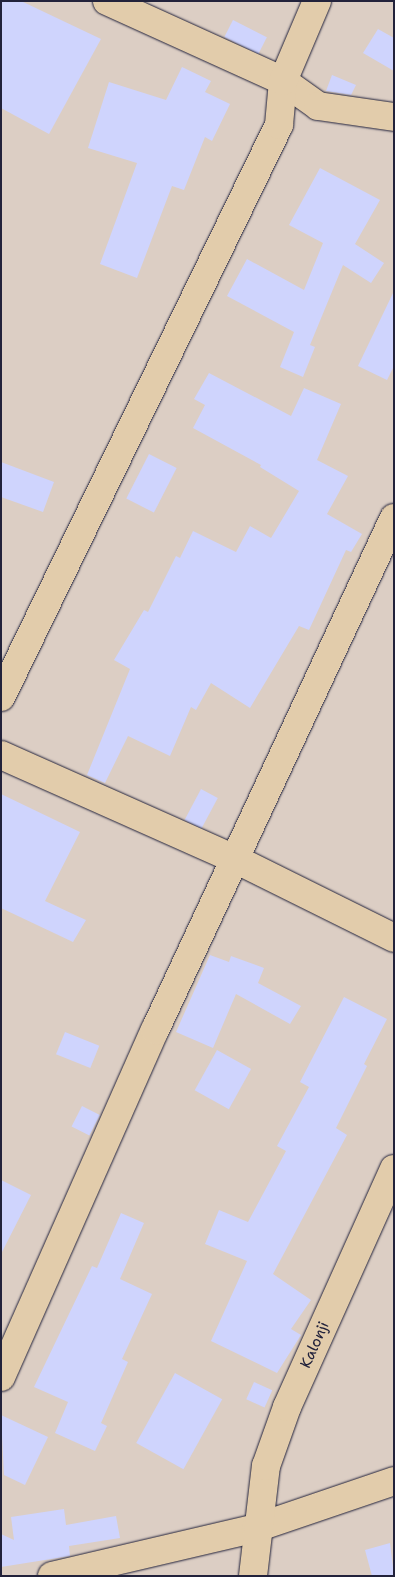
<!DOCTYPE html>
<html>
<head>
<meta charset="utf-8">
<style>
  body { margin:0 }
  #map { position:relative; width:395px; height:1577px; overflow:hidden; background:#dccec4; font-family:"Shantell Sans",sans-serif }
  div>[style] { position:absolute }
  .building>* { inset:0; background:#cfd4fd; transform-origin:0 0 }
  .roads { filter:drop-shadow(0 0 1px #22223b) drop-shadow(0 0 1px #22223b) }
  .minor>* { height:28px; margin:-14px; padding:0 14px; transform-origin:14px; border-radius:14px; background:#e2ccab }
  span { translate:-50% -50%; white-space:nowrap; text-align:center; line-height:1.15; -webkit-text-stroke:4.5px #e2ccab; paint-order:stroke }
  .street-label { font-size:15px; color:#22223b }
  .frame { position:absolute; inset:0; border:2px solid #22223b; pointer-events:none }
</style>
</head>
<body>
<div id="map">
  <div class="building">
    <i style="clip-path:polygon(1px 1px,21px 1px,101px 39px,49px 134px,1px 108px)"></i>
    <i style="left:233px;top:20px;width:38px;height:19px;rotate:27deg"></i>
    <i style="clip-path:polygon(378px 29px,394px 38px,394px 71px,363px 53px)"></i>
    <i style="clip-path:polygon(182px 67px,211px 81px,205px 92px,230px 104px,212px 141px,205px 137px,184px 190px,172px 186px,137px 278px,100px 264px,137px 163px,88px 148px,109px 82px,166px 100px)"></i>
    <i style="clip-path:polygon(332px 75px,356px 85px,351px 95px,326px 91px)"></i>
    <i style="clip-path:polygon(320px 168px,380px 200px,355px 244px,384px 263px,371px 283px,343px 265px,310px 345px,315px 347px,303px 377px,280px 367px,294px 332px,227px 296px,247px 259px,304px 290px,323px 243px,289px 225px)"></i>
    <i style="clip-path:polygon(394px 291px,394px 366px,387px 380px,358px 366px)"></i>
    <i style="clip-path:polygon(209px 373px,291px 416px,304px 388px,341px 404px,317px 460px,348px 476px,327px 514px,362px 534px,351px 552px,346px 550px,309px 630px,299px 626px,250px 708px,211px 683px,196px 710px,191px 707px,170px 756px,128px 736px,105px 783px,87px 775px,130px 669px,114px 660px,144px 610px,148px 612px,176px 556px,180px 558px,193px 531px,236px 552px,250px 526px,271px 538px,299px 491px,260px 467px,261px 465px,193px 428px,205px 405px,194px 399px)"></i>
    <i style="left:149px;top:454px;width:31px;height:50px;rotate:27deg"></i>
    <i style="clip-path:polygon(1px 462px,54px 482px,43px 512px,1px 497px)"></i>
    <i style="left:201px;top:789px;width:19px;height:35px;rotate:28deg"></i>
    <i style="clip-path:polygon(1px 794px,80px 832px,45px 901px,86px 920px,73px 942px,1px 908px)"></i>
    <i style="clip-path:polygon(210px 955px,229px 962px,231px 956px,264px 968px,258px 983px,301px 1006px,290px 1024px,236px 994px,213px 1048px,176px 1032px)"></i>
    <i style="clip-path:polygon(344px 997px,387px 1019px,364px 1064px,367px 1066px,336px 1128px,347px 1135px,273px 1274px,311px 1300px,291px 1329px,301px 1335px,277px 1373px,211px 1341px,247px 1261px,205px 1244px,219px 1210px,248px 1222px,286px 1151px,277px 1146px,309px 1087px,300px 1082px)"></i>
    <i style="left:65px;top:1032px;width:37px;height:24px;rotate:22deg"></i>
    <i style="left:217px;top:1050px;width:39px;height:46px;rotate:29deg"></i>
    <i style="left:82px;top:1106px;width:20px;height:23px;rotate:27deg"></i>
    <i style="clip-path:polygon(1px 1180px,31px 1195px,1px 1254px)"></i>
    <i style="clip-path:polygon(121px 1213px,144px 1223px,120px 1279px,152px 1294px,122px 1359px,128px 1362px,101px 1423px,107px 1426px,95px 1451px,55px 1433px,68px 1402px,34px 1387px,92px 1266px,97px 1268px)"></i>
    <i style="left:175px;top:1373px;width:54px;height:80px;rotate:29deg"></i>
    <i style="left:254px;top:1382px;width:20px;height:19px;rotate:24deg"></i>
    <i style="clip-path:polygon(1px 1415px,48px 1437px,25px 1485px,4px 1475px)"></i>
    <i style="clip-path:polygon(64px 1509px,66px 1525px,116px 1516px,120px 1538px,69px 1546px,70px 1556px,1px 1567px,1px 1534px,14px 1540px,11px 1517px)"></i>
    <i style="clip-path:polygon(390px 1543px,394px 1576px,372px 1576px,365px 1550px)"></i>
  </div>
  <div class="roads">
    <div class="minor">
      <i style="left:107px;top:1px;width:193px;rotate:24.4deg"></i>
      <i style="left:283px;top:81px;width:43px;rotate:35.5deg"></i>
      <i style="left:318px;top:106px;width:77px;rotate:8.2deg"></i>
      <i style="left:1px;top:697px;width:636px;rotate:-64.08deg"></i>
      <i style="left:279px;top:125px;width:44px;rotate:-84.8deg"></i>
      <i style="left:283px;top:81px;width:87px;rotate:-67deg"></i>
      <i style="left:1px;top:755px;width:258px;rotate:24deg"></i>
      <i style="left:237px;top:860px;width:175px;rotate:26.4deg"></i>
      <i style="left:1px;top:1377px;width:380px;rotate:-66.1deg"></i>
      <i style="left:155px;top:1030px;width:565px;rotate:-64.98deg"></i>
      <i style="left:52px;top:1576px;width:210px;rotate:-13.2deg"></i>
      <i style="left:256px;top:1528px;width:146px;rotate:-18.8deg"></i>
      <i style="left:253px;top:1576px;width:111px;rotate:-83.3deg"></i>
      <i style="left:266px;top:1466px;width:63px;rotate:-70.4deg"></i>
      <i style="left:287px;top:1407px;width:261px;rotate:-65.8deg"></i>
    </div>
  </div>
  <div class="street-label">
    <span style="left:315px;top:1345px;rotate:-66deg">Kalonji</span>
  </div>
  <div class="frame"></div>
</div>
</body>
</html>
